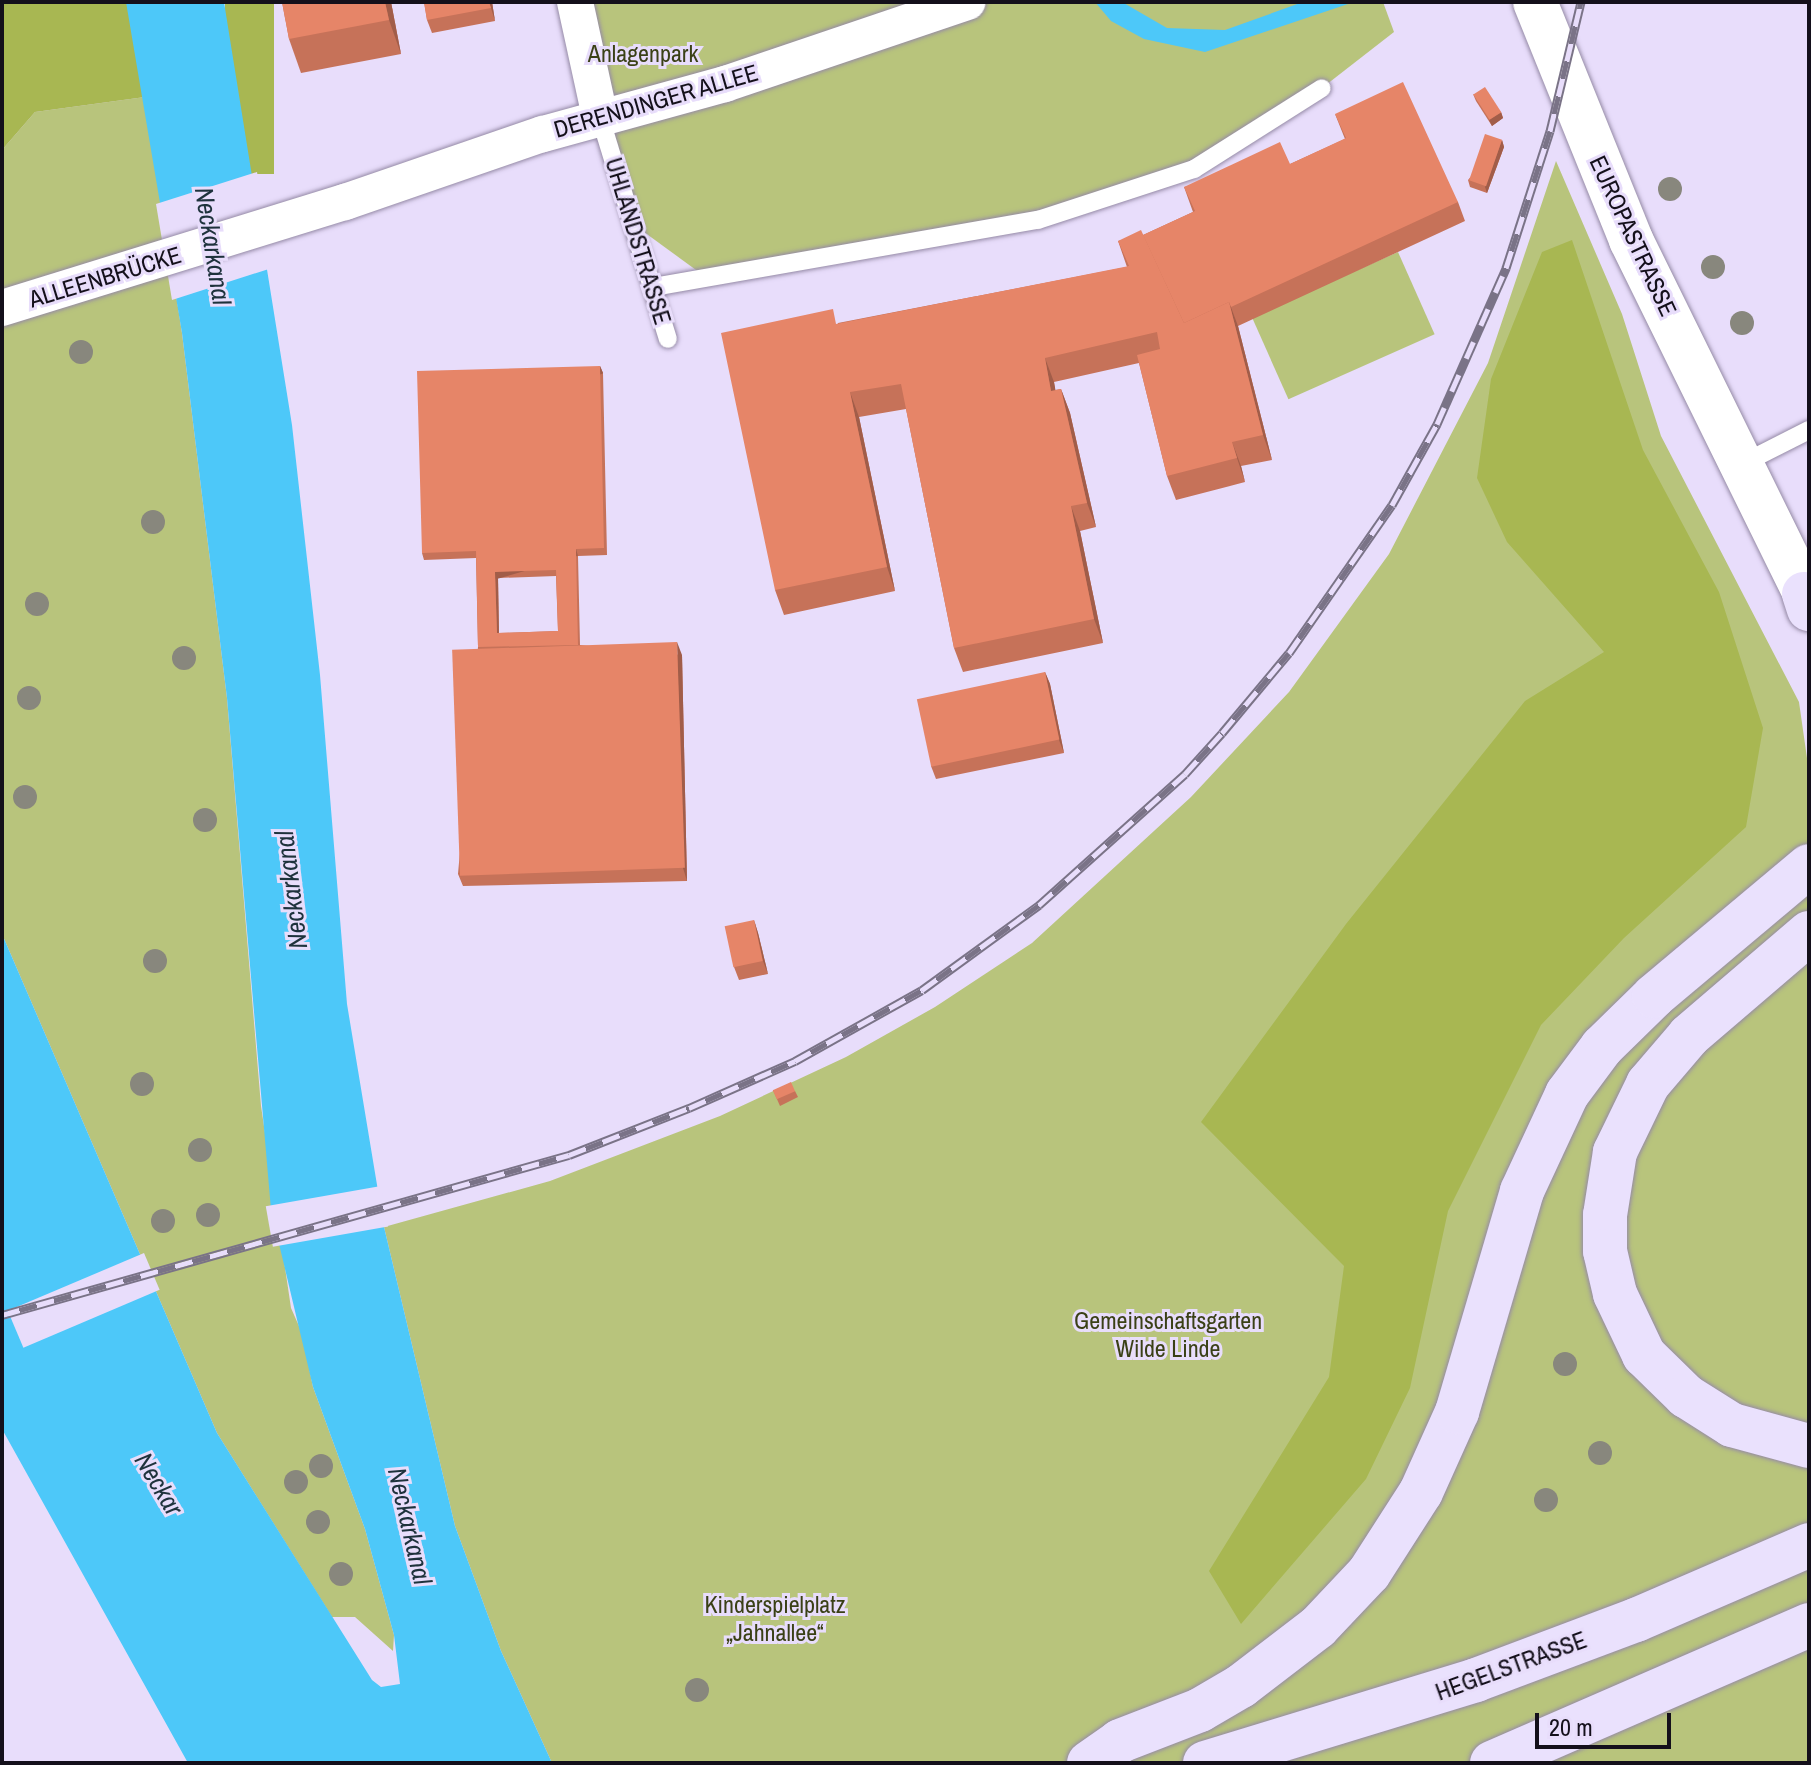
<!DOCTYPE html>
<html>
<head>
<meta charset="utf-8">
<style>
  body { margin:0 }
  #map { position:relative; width:1811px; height:1765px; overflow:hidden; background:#e8ddfb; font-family:"Archivo Narrow",sans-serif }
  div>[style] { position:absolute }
  .green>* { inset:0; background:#b8c47c; transform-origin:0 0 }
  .forest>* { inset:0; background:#a8b752; transform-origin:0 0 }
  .water>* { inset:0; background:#4dc8f9 }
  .pier>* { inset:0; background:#e8ddfb; transform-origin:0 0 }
  .roads { filter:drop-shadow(0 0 2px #958aa6) drop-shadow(0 0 2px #958aa6) }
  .lane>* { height:18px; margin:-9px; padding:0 9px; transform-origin:9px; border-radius:9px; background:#fff }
  .street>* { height:36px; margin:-18px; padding:0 18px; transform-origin:18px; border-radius:18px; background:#fff }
  .secondary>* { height:44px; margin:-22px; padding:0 22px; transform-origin:22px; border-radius:22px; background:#fff }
  .primary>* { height:44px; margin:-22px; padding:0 22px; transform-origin:22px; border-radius:22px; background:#eae1fd }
  .rail>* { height:9px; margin-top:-4.5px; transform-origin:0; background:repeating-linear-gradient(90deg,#e8ddfb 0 18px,#7a7387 0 36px); box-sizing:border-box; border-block:2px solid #7a7387 }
  .trees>* { width:24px; height:24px; margin:-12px; border-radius:50%; background:#88877d }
  .wall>* { inset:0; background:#c67259 }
  .shaded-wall>* { inset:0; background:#a15d49; transform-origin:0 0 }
  .building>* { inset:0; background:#e68568; transform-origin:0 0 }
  span { translate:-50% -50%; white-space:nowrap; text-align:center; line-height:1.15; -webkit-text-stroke:6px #e8ddfb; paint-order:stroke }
  .park-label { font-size:24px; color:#3a4016 }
  .street-label { font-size:24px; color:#14101b }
  .water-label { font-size:26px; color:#1e323c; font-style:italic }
  .frame { position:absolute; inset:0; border:4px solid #14101b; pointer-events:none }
  .scale { position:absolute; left:1535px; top:1713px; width:136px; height:36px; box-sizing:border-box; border:4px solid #14101b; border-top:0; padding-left:10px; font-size:24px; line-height:28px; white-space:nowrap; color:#14101b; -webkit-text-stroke:6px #e8ddfb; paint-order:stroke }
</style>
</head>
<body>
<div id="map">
  <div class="green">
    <i style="clip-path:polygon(575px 2px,1383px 2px,1394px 32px,1322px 88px,1194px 170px,1038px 220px,707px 278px,633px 224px)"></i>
    <i style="clip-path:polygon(145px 97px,182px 333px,227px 698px,261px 1106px,291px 1308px,302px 1333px,313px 1387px,365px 1529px,394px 1635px,393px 1651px,355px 1617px,332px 1617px,217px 1433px,2px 934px,2px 150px,35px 112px)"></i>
    <i style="clip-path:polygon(1556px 161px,1622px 314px,1661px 436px,1799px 702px,1809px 772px,1809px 1763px,552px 1763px,501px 1651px,455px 1526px,384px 1227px,550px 1181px,720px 1116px,846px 1057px,935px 1007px,1032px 943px,1191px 797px,1289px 692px,1389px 554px,1488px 363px)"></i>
    <i style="left:1398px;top:252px;width:90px;height:160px;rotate:66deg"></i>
  </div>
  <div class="forest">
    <i style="clip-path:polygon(2px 2px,129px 2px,145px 97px,35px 112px,2px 150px)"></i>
    <i style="left:225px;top:2px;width:49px;height:172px"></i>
    <i style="clip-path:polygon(1572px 240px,1643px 450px,1719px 592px,1763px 728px,1746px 827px,1624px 938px,1541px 1025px,1448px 1211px,1410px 1388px,1366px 1479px,1241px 1624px,1209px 1571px,1329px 1377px,1344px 1266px,1201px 1122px,1346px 924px,1525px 701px,1604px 652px,1507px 542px,1477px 478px,1491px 379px,1542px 252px)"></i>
  </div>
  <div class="water">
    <i style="clip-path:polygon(126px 2px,224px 2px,292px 425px,320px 675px,347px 1004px,384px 1227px,455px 1526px,501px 1651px,552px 1763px,188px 1763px,2px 1429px,2px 934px,217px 1433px,372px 1680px,381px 1687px,400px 1684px,394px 1635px,365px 1529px,313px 1387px,271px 1210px,227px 698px,182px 333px)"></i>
    <i style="clip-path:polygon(1095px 2px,1122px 2px,1167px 28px,1225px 30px,1303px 2px,1354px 2px,1205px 52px,1144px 39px,1111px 21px)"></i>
  </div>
  <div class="pier">
    <i style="clip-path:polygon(257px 172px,272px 268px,172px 300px,156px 204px)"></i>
    <i style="left:381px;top:1186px;width:41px;height:117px;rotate:80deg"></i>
    <i style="left:144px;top:1253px;width:40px;height:148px;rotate:67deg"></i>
  </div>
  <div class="roads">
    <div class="lane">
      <i style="left:600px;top:117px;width:232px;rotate:73deg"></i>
      <i style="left:653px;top:287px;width:391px;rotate:-9.9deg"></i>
      <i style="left:1038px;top:220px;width:164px;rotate:-18.1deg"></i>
      <i style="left:1194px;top:169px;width:151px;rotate:-32.3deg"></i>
      <i style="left:1744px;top:463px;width:73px;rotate:-26.9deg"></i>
    </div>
    <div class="street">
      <i style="left:575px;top:2px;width:118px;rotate:77.7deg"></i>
      <i style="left:2px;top:308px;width:359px;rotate:-17.2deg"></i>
      <i style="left:345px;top:202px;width:209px;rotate:-19deg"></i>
      <i style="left:543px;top:134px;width:189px;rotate:-15.4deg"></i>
      <i style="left:725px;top:84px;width:256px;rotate:-18.7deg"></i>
    </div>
    <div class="secondary">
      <i style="left:1535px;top:2px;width:257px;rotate:68deg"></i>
      <i style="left:1631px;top:240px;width:403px;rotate:63.8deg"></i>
    </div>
    <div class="primary">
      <i style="left:1804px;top:594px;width:16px;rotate:72deg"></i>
      <i style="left:1809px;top:933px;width:158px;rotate:139.4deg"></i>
      <i style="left:1689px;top:1036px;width:63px;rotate:130.5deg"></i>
      <i style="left:1648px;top:1084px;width:76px;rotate:115.9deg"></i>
      <i style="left:1615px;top:1152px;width:64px;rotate:99deg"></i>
      <i style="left:1605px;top:1215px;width:36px;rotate:90deg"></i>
      <i style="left:1605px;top:1251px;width:44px;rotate:76.9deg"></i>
      <i style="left:1615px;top:1294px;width:68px;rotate:64.6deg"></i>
      <i style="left:1644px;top:1355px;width:59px;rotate:44.3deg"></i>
      <i style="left:1686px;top:1396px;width:54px;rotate:32.2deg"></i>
      <i style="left:1732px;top:1425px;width:80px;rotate:15.3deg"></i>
      <i style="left:1089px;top:1763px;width:38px;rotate:-35deg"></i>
      <i style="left:1120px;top:1741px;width:86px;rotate:-21.2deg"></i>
      <i style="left:1200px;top:1710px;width:48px;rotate:-30.3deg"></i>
      <i style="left:1241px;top:1686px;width:97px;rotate:-37.5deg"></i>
      <i style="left:1318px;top:1627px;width:74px;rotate:-46.6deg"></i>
      <i style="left:1369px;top:1573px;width:96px;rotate:-57.3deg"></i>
      <i style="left:1421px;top:1492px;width:88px;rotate:-65.8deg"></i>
      <i style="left:1457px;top:1412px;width:230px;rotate:-73.6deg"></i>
      <i style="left:1522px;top:1191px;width:107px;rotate:-65.1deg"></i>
      <i style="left:1567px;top:1094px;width:59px;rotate:-53.3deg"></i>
      <i style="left:1602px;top:1047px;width:73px;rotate:-44.4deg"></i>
      <i style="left:1654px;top:996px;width:202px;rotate:-40deg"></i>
      <i style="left:1205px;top:1763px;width:283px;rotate:-17deg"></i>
      <i style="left:1476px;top:1680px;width:171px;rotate:-20.6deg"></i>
      <i style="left:1636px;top:1620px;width:189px;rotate:-23.4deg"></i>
      <i style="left:1492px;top:1763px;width:346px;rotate:-23.5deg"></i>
    </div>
  </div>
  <div class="rail">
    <i style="left:2px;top:1315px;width:589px;rotate:-15.76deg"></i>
    <i style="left:569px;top:1155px;width:129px;rotate:-21.4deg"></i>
    <i style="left:689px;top:1108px;width:116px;rotate:-23.9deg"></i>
    <i style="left:795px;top:1061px;width:145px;rotate:-29.2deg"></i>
    <i style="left:922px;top:990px;width:145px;rotate:-36deg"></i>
    <i style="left:1039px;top:905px;width:196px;rotate:-41.9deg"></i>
    <i style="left:1185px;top:774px;width:55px;rotate:-47.9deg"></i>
    <i style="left:1222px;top:733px;width:104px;rotate:-50.1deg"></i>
    <i style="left:1289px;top:653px;width:180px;rotate:-55.2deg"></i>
    <i style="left:1392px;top:505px;width:93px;rotate:-60.9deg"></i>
    <i style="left:1437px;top:424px;width:171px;rotate:-66.1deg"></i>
    <i style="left:1506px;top:268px;width:144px;rotate:-72.2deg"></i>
    <i style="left:1550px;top:131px;width:133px;rotate:-76.5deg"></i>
  </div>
  <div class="trees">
    <i style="left:1670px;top:189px"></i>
    <i style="left:1713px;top:267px"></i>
    <i style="left:1742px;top:323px"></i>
    <i style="left:81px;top:352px"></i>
    <i style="left:153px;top:522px"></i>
    <i style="left:37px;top:604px"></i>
    <i style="left:184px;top:658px"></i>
    <i style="left:29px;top:698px"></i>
    <i style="left:25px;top:797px"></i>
    <i style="left:205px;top:820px"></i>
    <i style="left:155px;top:961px"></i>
    <i style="left:142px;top:1084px"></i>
    <i style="left:200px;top:1150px"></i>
    <i style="left:208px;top:1215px"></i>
    <i style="left:163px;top:1221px"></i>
    <i style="left:1565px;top:1364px"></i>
    <i style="left:1600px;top:1453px"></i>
    <i style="left:321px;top:1466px"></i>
    <i style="left:296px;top:1482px"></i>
    <i style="left:1546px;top:1500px"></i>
    <i style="left:318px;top:1522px"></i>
    <i style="left:341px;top:1574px"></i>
    <i style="left:697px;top:1690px"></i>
  </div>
  <div class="wall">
    <i style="clip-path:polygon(282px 2px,391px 2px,401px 54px,301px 73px,289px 39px)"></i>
    <i style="clip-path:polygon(424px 2px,492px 2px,495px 21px,432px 33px,427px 20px)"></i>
    <i style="clip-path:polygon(1473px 94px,1501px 112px,1503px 118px,1492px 126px,1476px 101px)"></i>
    <i style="clip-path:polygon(1335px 114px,1458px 202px,1465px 221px,1238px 326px,1272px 460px,1241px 466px,1245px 482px,1176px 500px,1167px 476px,1139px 363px,1054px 382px,1055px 390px,1061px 389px,1070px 413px,1096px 527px,1080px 531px,1103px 643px,963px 672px,954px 648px,906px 409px,859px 417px,895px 591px,784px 615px,775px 590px,838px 323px,1127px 267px,1118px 241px,1143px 235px,1193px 212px,1184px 187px,1290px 164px,1345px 139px)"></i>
    <i style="clip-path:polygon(1502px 140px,1504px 147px,1487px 193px,1470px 187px,1468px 180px)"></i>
    <i style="clip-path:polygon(evenodd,600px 366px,603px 373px,607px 555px,578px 556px,580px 645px,682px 655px,687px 881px,463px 886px,458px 874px,478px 647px,476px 558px,424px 560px,422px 553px,600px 366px,556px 576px,558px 631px,499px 633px,498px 578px,556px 576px)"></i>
    <i style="clip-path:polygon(1045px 672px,1050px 684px,1064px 753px,936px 779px,931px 766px)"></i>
    <i style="clip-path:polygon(754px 920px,758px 933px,768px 974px,739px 980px,734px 967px)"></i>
    <i style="clip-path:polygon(773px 1090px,795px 1091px,798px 1097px,780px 1106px)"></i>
  </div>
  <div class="shaded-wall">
    <i style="clip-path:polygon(385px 2px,391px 2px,401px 54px,389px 20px)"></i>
    <i style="clip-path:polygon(489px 2px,492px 2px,495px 21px,491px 8px)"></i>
    <i style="clip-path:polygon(1501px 112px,1503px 118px,1492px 126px,1489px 120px)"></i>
    <i style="clip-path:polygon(1502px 140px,1504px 147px,1487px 193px,1485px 187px)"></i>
    <i style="clip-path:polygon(1229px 302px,1238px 326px,1272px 460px,1263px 435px)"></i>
    <i style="clip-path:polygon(1045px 358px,1054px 382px,1060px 415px,1051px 391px)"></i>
    <i style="left:600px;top:366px;width:8px;height:182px;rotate:67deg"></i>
    <i style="clip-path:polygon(1061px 389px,1070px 413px,1096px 527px,1087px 503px)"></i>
    <i style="clip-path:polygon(850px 392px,859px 417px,895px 591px,887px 567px)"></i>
    <i style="clip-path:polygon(1232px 442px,1241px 466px,1245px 482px,1237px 458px)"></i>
    <i style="clip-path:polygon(1071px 506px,1080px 531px,1103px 643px,1094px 619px)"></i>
    <i style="left:576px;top:549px;width:7px;height:102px;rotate:74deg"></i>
    <i style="clip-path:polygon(495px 572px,498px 578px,499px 639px,497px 633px)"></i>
    <i style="clip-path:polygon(677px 642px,682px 655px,687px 881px,683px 868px)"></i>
    <i style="clip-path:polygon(1045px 672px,1050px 684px,1064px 753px,1059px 740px)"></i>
    <i style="clip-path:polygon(754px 920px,758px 933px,768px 974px,763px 961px)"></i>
  </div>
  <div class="building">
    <i style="clip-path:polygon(282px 2px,385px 2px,389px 20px,289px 39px)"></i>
    <i style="clip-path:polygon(424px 2px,489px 2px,491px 8px,427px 20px)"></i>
    <i style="clip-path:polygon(1403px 82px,1458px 202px,1231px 307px,1229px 302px,1184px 323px,1143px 235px,1195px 211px,1184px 187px,1280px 142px,1290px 164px,1346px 138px,1335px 114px)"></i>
    <i style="left:1485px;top:87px;width:30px;height:14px;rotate:57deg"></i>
    <i style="left:1485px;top:134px;width:18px;height:49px;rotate:19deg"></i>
    <i style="clip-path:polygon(1141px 230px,1184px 323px,1229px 302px,1263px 435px,1232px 442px,1237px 458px,1167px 476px,1137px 355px,1160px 349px,1157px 332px,1045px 358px,1051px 391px,1061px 389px,1087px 503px,1071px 506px,1094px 619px,954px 648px,901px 384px,850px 392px,887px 567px,775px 590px,721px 333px,833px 309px,836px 324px,1129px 266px,1118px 241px)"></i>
    <i style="clip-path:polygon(evenodd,600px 366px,604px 548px,576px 549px,578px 645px,478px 647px,476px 551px,422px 553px,417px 371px,600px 366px,556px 570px,558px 631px,497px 633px,495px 572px,556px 570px)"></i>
    <i style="left:677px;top:642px;width:226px;height:225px;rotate:88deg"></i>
    <i style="left:1045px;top:672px;width:69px;height:131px;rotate:78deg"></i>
    <i style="left:754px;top:920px;width:42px;height:30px;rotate:78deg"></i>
    <i style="left:791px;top:1082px;width:10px;height:20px;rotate:66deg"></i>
  </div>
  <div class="park-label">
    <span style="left:643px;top:54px">Anlagenpark</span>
    <span style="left:1168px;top:1335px">Gemeinschaftsgarten<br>Wilde Linde</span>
    <span style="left:775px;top:1619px">Kinderspielplatz<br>„Jahnallee“</span>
  </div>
  <div class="street-label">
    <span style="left:656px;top:101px;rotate:-16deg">DERENDINGER ALLEE</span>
    <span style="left:1633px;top:236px;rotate:65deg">EUROPASTRASSE</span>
    <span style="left:638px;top:241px;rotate:73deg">UHLANDSTRASSE</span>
    <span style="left:105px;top:277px;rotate:-17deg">ALLEENBRÜCKE</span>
    <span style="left:1511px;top:1666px;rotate:-20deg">HEGELSTRASSE</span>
  </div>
  <div class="water-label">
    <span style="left:213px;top:246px;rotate:81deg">Neckarkanal</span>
    <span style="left:291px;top:890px;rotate:-97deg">Neckarkanal</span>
    <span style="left:159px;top:1484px;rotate:59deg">Neckar</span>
    <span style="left:410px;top:1526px;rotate:77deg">Neckarkanal</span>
  </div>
  <div class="frame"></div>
  <div class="scale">20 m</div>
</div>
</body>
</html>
